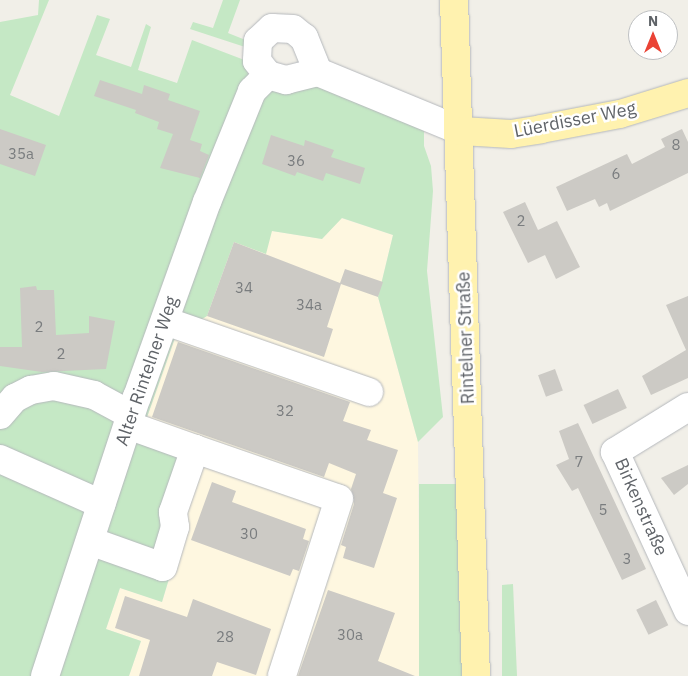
<!DOCTYPE html>
<html>
<head>
<meta charset="utf-8">
<style>
  body { margin:0 }
  #map { position:relative; width:688px; height:676px; overflow:hidden; background:#f1efe8; font-family:"IBM Plex Sans",sans-serif }
  div>[style] { position:absolute }
  .commercial>* { inset:0; background:#fef7e0 }
  .green>* { inset:0; background:#c5e8c5; transform-origin:0 0 }
  .building>* { inset:0; background:#cccac5; transform-origin:0 0 }
  .roads { filter:drop-shadow(0 0 1px #b5b8bc) drop-shadow(0 0 1px #b5b8bc) }
  .minor>* { height:28px; margin:-14px; padding:0 14px; transform-origin:14px; border-radius:14px; background:#fff }
  .major>* { height:28px; margin:-14px; padding:0 14px; transform-origin:14px; border-radius:14px; background:#fff2af }
  span { translate:-50% -50%; white-space:nowrap; text-align:center; line-height:1.15; -webkit-text-stroke:5px #fff; paint-order:stroke }
  .number-label { font-size:15px; color:#7a7d7f }
  .number-label span { -webkit-text-stroke-width:0 }
  .street-label { font-size:18px; color:#5f6368 }
  .north { position:absolute; left:628px; top:10px; width:50px; height:50px; box-sizing:border-box; background:#fff; border:1px solid #bfc1c3; border-radius:50%; rotate:0deg; font-size:14px; font-weight:700; line-height:20px; text-align:center; color:#5f6368 }
  .north::after { content:''; display:block; margin:auto; width:18px; height:22px; background:#ea4335; clip-path:polygon(50% 0,100% 100%,50% 72%,0 100%) }
</style>
</head>
<body>
<div id="map">
  <div class="commercial">
    <i style="clip-path:polygon(341px 218px,393px 235px,378px 297px,418px 442px,420px 676px,129px 676px,141px 641px,106px 629px,120px 588px,162px 602px,177px 554px,140px 437px,176px 335px,207px 316px,234px 242px,272px 231px,322px 239px)"></i>
  </div>
  <div class="green">
    <i style="clip-path:polygon(39px 0,49px 0,10px 95px,59px 116px,97px 15px,110px 19px,96px 55px,131px 67px,146px 24px,151px 27px,138px 70px,177px 83px,192px 40px,247px 61px,248px 76px,313px 82px,424px 130px,424px 146px,431px 166px,433px 191px,427px 271px,443px 417px,418px 442px,378px 297px,393px 235px,342px 218px,322px 239px,272px 231px,266px 254px,234px 242px,207px 316px,176px 335px,140px 437px,199px 460px,183px 532px,162px 602px,120px 588px,106px 629px,141px 641px,129px 676px,0 676px,0 22px,38px 15px)"></i>
    <i style="clip-path:polygon(223px 0,240px 0,228px 33px,248px 41px,245px 47px,190px 29px,193px 22px,213px 28px)"></i>
    <i style="left:471px;top:484px;width:192px;height:52px;rotate:90deg"></i>
    <i style="clip-path:polygon(513px 584px,517px 676px,502px 676px,502px 585px)"></i>
  </div>
  <div class="building">
    <i style="clip-path:polygon(100px 80px,142px 94px,144px 85px,170px 94px,168px 100px,200px 111px,190px 140px,202px 144px,200px 151px,209px 155px,200px 178px,160px 168px,173px 134px,157px 129px,159px 122px,135px 113px,136px 110px,94px 96px)"></i>
    <i style="clip-path:polygon(0 129px,46px 145px,35px 176px,0 164px)"></i>
    <i style="clip-path:polygon(682px 129px,688px 142px,688px 173px,610px 211px,607px 203px,599px 207px,595px 199px,567px 211px,556px 187px,627px 154px,632px 164px,665px 147px,661px 139px)"></i>
    <i style="clip-path:polygon(271px 135px,304px 146px,305px 140px,334px 150px,331px 157px,365px 168px,360px 184px,326px 173px,323px 181px,297px 172px,295px 176px,262px 164px)"></i>
    <i style="clip-path:polygon(525px 202px,538px 230px,557px 221px,580px 267px,556px 279px,545px 255px,528px 263px,503px 212px)"></i>
    <i style="clip-path:polygon(234px 242px,340px 283px,345px 269px,383px 282px,378px 297px,341px 284px,327px 327px,333px 329px,324px 357px,207px 316px)"></i>
    <i style="clip-path:polygon(36px 286px,37px 290px,54px 290px,56px 335px,89px 333px,89px 316px,115px 321px,106px 369px,42px 372px,0 366px,0 347px,22px 347px,20px 288px)"></i>
    <i style="clip-path:polygon(688px 296px,688px 378px,651px 395px,642px 376px,686px 350px,666px 305px)"></i>
    <i style="clip-path:polygon(178px 342px,350px 402px,343px 421px,371px 430px,367px 440px,398px 450px,383px 493px,397px 498px,374px 568px,343px 558px,346px 547px,341px 545px,354px 504px,351px 489px,356px 474px,329px 463px,324px 477px,152px 417px)"></i>
    <i style="left:555px;top:369px;width:23px;height:18px;rotate:70deg"></i>
    <i style="left:618px;top:389px;width:21px;height:38px;rotate:65deg"></i>
    <i style="clip-path:polygon(578px 423px,646px 569px,622px 580px,578px 488px,572px 491px,556px 465px,569px 459px,559px 431px)"></i>
    <i style="clip-path:polygon(688px 465px,688px 484px,674px 495px,661px 478px)"></i>
    <i style="clip-path:polygon(212px 482px,236px 491px,232px 502px,306px 529px,303px 539px,309px 541px,299px 571px,293px 569px,290px 576px,191px 540px)"></i>
    <i style="clip-path:polygon(328px 590px,395px 613px,378px 661px,415px 676px,298px 676px)"></i>
    <i style="clip-path:polygon(125px 596px,187px 617px,193px 599px,271px 629px,256px 675px,217px 662px,212px 676px,139px 676px,150px 640px,115px 628px)"></i>
    <i style="left:656px;top:600px;width:28px;height:22px;rotate:64deg"></i>
  </div>
  <div class="roads">
    <div class="minor">
      <i style="left:318px;top:72px;width:37px;rotate:-112deg"></i>
      <i style="left:304px;top:38px;width:14px;rotate:-141deg"></i>
      <i style="left:293px;top:29px;width:21px;rotate:-177deg"></i>
      <i style="left:272px;top:28px;width:19px;rotate:137deg"></i>
      <i style="left:258px;top:41px;width:20px;rotate:93deg"></i>
      <i style="left:257px;top:61px;width:18px;rotate:52deg"></i>
      <i style="left:268px;top:75px;width:19px;rotate:16deg"></i>
      <i style="left:286px;top:80px;width:33px;rotate:-14deg"></i>
      <i style="left:318px;top:72px;width:155px;rotate:22.4deg"></i>
      <i style="left:165px;top:321px;width:216px;rotate:19.2deg"></i>
      <i style="left:688px;top:407px;width:86px;rotate:148.3deg"></i>
      <i style="left:615px;top:452px;width:175px;rotate:65.3deg"></i>
      <i style="left:0;top:415px;width:23px;rotate:-49deg"></i>
      <i style="left:15px;top:398px;width:18px;rotate:-27deg"></i>
      <i style="left:31px;top:390px;width:23px;rotate:-10deg"></i>
      <i style="left:54px;top:386px;width:41px;rotate:12.7deg"></i>
      <i style="left:94px;top:395px;width:42px;rotate:28.4deg"></i>
      <i style="left:195px;top:449px;width:152px;rotate:19.1deg"></i>
      <i style="left:339px;top:499px;width:186px;rotate:107.9deg"></i>
      <i style="left:0;top:459px;width:111px;rotate:24deg"></i>
      <i style="left:90px;top:541px;width:77px;rotate:19.6deg"></i>
      <i style="left:163px;top:567px;width:42px;rotate:-73.3deg"></i>
      <i style="left:175px;top:527px;width:15px;rotate:-98deg"></i>
      <i style="left:173px;top:512px;width:67px;rotate:-70.8deg"></i>
      <i style="left:195px;top:449px;width:71px;rotate:-160.3deg"></i>
      <i style="left:45px;top:676px;width:294px;rotate:-71.8deg"></i>
      <i style="left:137px;top:397px;width:207px;rotate:-70.3deg"></i>
      <i style="left:207px;top:202px;width:120px;rotate:-67.9deg"></i>
      <i style="left:252px;top:91px;width:23px;rotate:-45deg"></i>
    </div>
    <div class="major">
      <i style="left:454px;top:0;width:676px;rotate:88.14deg"></i>
      <i style="left:461px;top:131px;width:50px;rotate:3.4deg"></i>
      <i style="left:511px;top:134px;width:30px;rotate:-9deg"></i>
      <i style="left:541px;top:129px;width:80px;rotate:-10.8deg"></i>
      <i style="left:620px;top:114px;width:71px;rotate:-17.2deg"></i>
    </div>
  </div>
  <div class="number-label">
    <span style="left:676px;top:145px">8</span>
    <span style="left:21px;top:154px">35a</span>
    <span style="left:296px;top:161px">36</span>
    <span style="left:616px;top:174px">6</span>
    <span style="left:521px;top:221px">2</span>
    <span style="left:244px;top:288px">34</span>
    <span style="left:309px;top:305px">34a</span>
    <span style="left:39px;top:327px">2</span>
    <span style="left:61px;top:354px">2</span>
    <span style="left:285px;top:411px">32</span>
    <span style="left:579px;top:462px">7</span>
    <span style="left:603px;top:510px">5</span>
    <span style="left:249px;top:534px">30</span>
    <span style="left:627px;top:559px">3</span>
    <span style="left:350px;top:635px">30a</span>
    <span style="left:225px;top:637px">28</span>
  </div>
  <div class="street-label">
    <span style="left:575px;top:120px;rotate:-11deg">Lüerdisser Weg</span>
    <span style="left:466px;top:338px;rotate:-92deg">Rintelner Straße</span>
    <span style="left:147px;top:371px;rotate:-71deg">Alter Rintelner Weg</span>
    <span style="left:641px;top:507px;rotate:66deg">Birkenstraße</span>
  </div>
  <div class="north">N</div>
</div>
</body>
</html>
